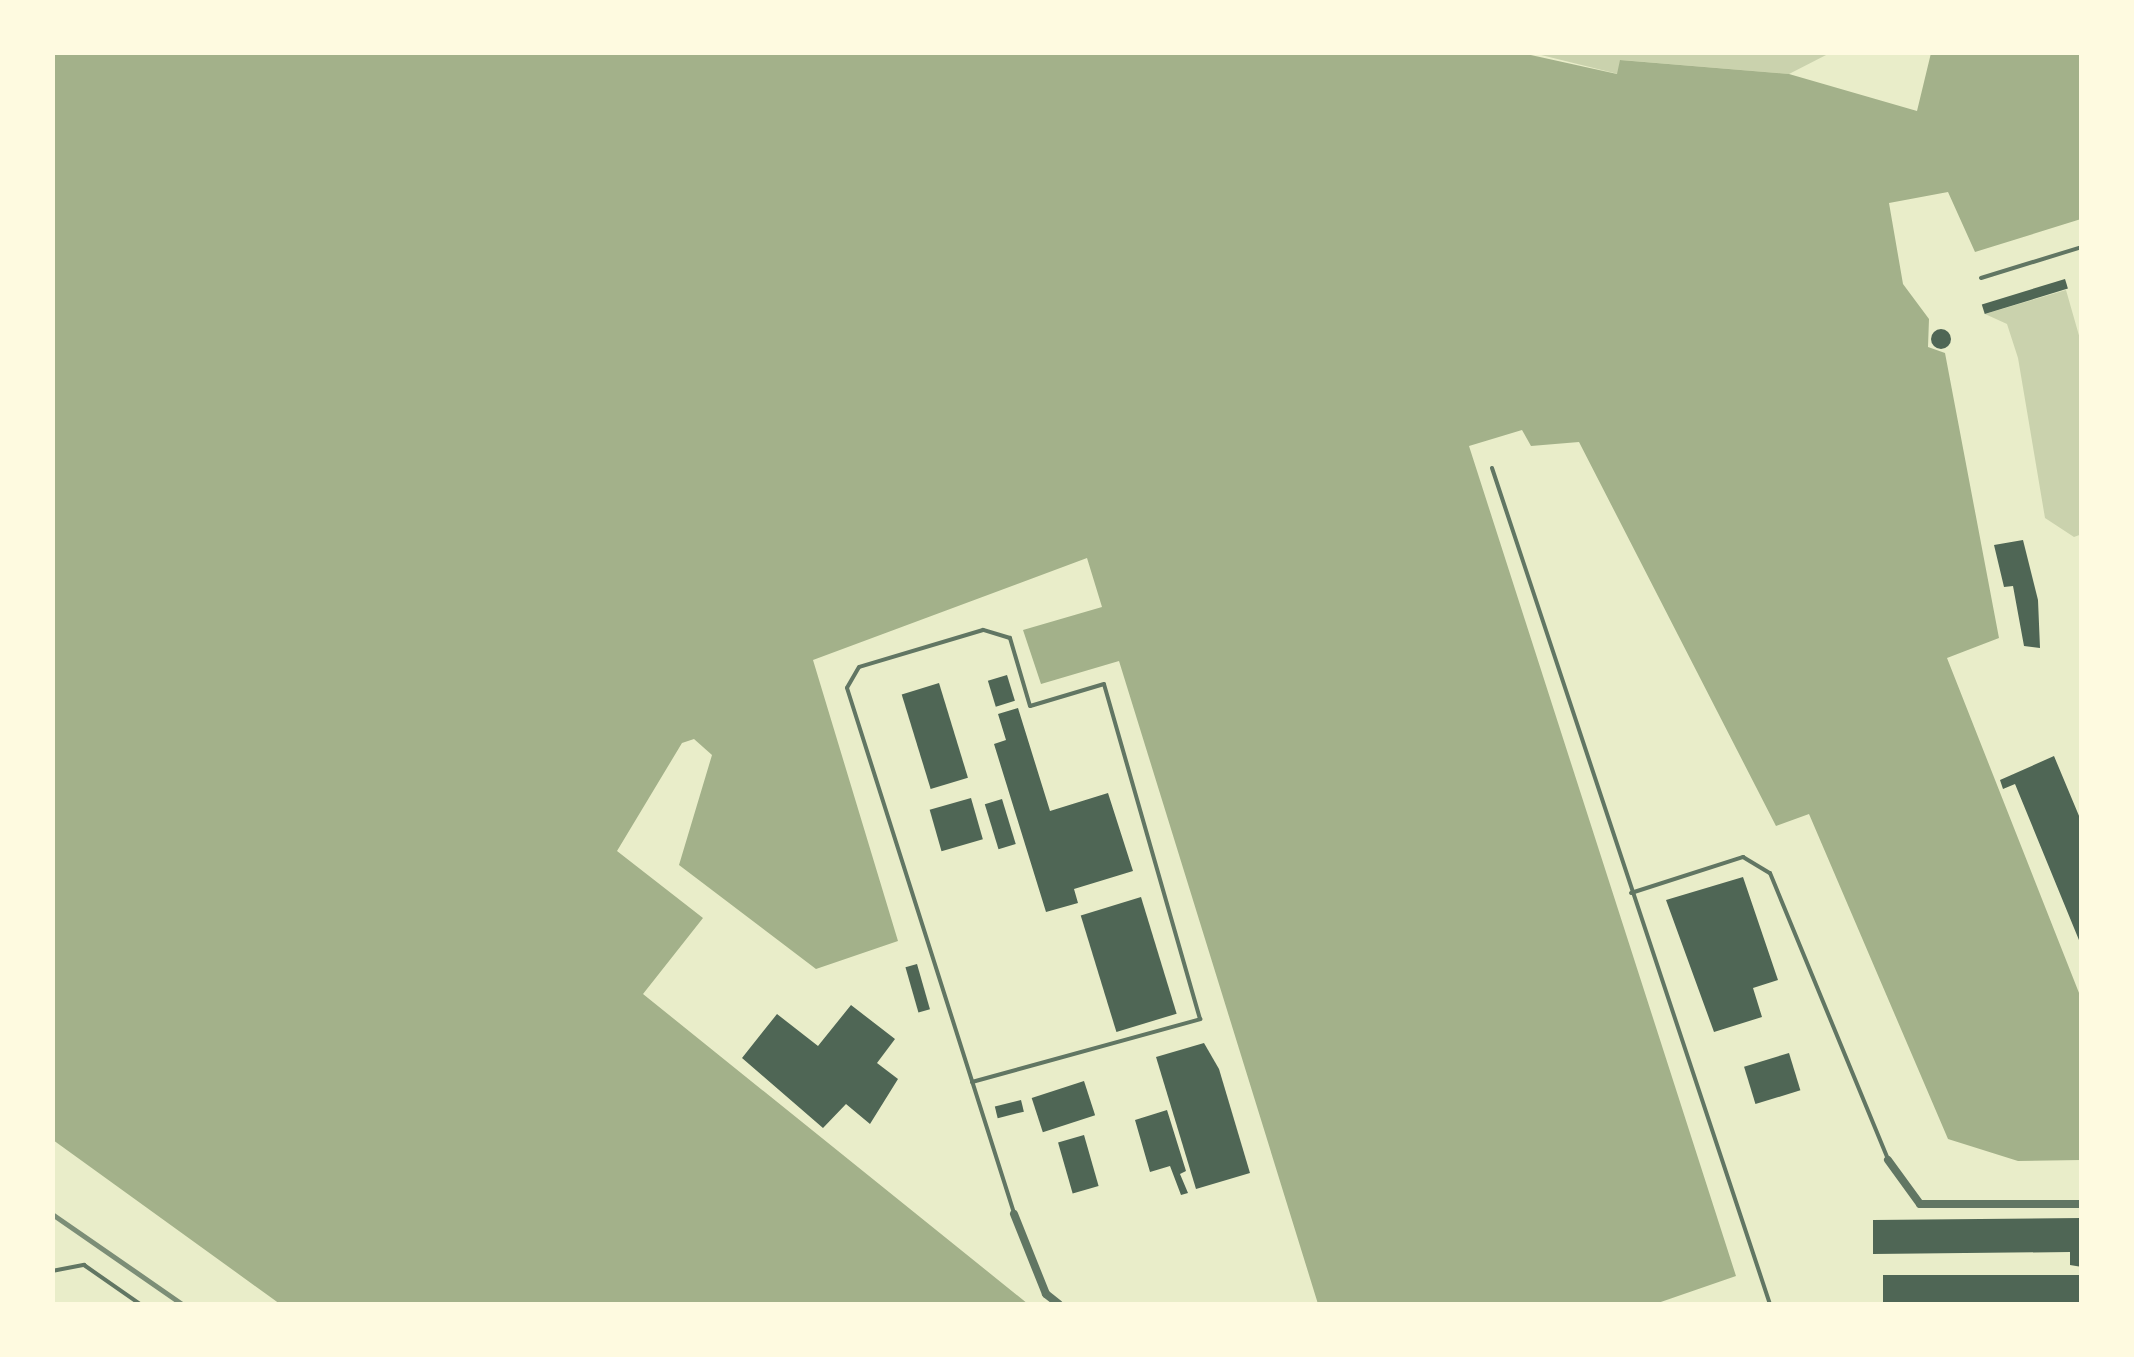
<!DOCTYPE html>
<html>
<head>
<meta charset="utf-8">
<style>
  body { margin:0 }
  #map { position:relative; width:2134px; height:1357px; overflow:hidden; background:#e9edc9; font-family:"Zilla Slab",serif }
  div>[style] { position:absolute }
  .green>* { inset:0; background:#cad2ad }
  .water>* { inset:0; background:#a3b18a }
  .building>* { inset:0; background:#4f6655; transform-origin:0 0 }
  .round { border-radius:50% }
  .service>* { height:4px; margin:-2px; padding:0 2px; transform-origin:2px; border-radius:2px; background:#617663 }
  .minor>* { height:8px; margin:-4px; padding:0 4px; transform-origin:4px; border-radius:4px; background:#617663 }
  .rail>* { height:5px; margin:-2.5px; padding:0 2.5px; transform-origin:2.5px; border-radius:2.5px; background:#7c8e77 }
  span { translate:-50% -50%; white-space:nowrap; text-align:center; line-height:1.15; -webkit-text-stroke:8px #fefae0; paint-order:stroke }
  .frame { position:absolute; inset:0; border:55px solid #fefae0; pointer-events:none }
</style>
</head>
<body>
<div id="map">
  <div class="green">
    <i style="clip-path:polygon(1533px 53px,1830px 53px,1789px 74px,1621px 60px,1618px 74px)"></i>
    <i style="clip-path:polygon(2066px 290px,2082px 346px,2082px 534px,2074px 537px,2045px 518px,2018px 358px,2007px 324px,1985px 314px)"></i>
  </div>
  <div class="water">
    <i style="clip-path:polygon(1522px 53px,1617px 74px,1620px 60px,1789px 74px,1917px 111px,1931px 53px,2081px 53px,2081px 219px,1975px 252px,1948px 192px,1889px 203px,1903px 284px,1929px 319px,1928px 347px,1945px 353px,1999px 638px,1947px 658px,2081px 998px,2081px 1160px,2018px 1161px,1948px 1139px,1809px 814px,1776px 826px,1579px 442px,1531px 446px,1522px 430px,1469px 446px,1736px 1276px,1655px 1304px,1318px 1304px,1119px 661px,1041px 684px,1023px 630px,1102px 607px,1087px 558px,813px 660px,898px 941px,816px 969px,679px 865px,712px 755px,694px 739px,682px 743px,617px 851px,703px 918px,643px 994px,1028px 1304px,280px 1304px,53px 1140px,53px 53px)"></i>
  </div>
  <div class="building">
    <i style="left:2065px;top:279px;width:10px;height:87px;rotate:73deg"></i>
    <i class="round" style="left:1931px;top:329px;width:20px;height:20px"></i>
    <i style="clip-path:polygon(2023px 540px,2038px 600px,2040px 648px,2024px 646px,2013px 586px,2004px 587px,1994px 545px)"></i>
    <i style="left:1007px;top:675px;width:27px;height:20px;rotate:73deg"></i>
    <i style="left:939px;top:683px;width:99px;height:39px;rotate:73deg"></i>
    <i style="clip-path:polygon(1018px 708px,1050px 811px,1108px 793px,1133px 871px,1074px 889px,1078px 903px,1046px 912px,994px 744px,1006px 740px,998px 714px)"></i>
    <i style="clip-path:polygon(2054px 756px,2082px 823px,2081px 945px,2015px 784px,2003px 789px,2000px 780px)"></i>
    <i style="left:971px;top:798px;width:43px;height:43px;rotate:74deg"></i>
    <i style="left:1002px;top:799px;width:47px;height:18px;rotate:73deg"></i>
    <i style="clip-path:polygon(1743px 877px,1778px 980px,1753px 988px,1762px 1017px,1714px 1032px,1666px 900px)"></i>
    <i style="left:1141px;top:897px;width:122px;height:63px;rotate:73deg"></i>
    <i style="left:917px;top:964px;width:47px;height:12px;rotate:74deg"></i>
    <i style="clip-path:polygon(851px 1005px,895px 1039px,877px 1063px,898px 1079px,870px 1124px,846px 1104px,823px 1128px,742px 1058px,777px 1014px,818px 1046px)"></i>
    <i style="clip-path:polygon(1204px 1043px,1219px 1069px,1250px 1173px,1196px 1189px,1156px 1057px)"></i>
    <i style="left:1789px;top:1053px;width:39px;height:47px;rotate:73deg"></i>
    <i style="left:1084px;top:1081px;width:36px;height:55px;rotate:72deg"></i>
    <i style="left:1021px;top:1100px;width:12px;height:27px;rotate:76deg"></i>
    <i style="clip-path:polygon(1167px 1110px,1186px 1171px,1180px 1174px,1188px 1193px,1181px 1195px,1170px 1166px,1150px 1172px,1135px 1120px)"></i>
    <i style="left:1084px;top:1135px;width:53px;height:27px;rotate:74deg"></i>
    <i style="clip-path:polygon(2082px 1218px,2082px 1267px,2070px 1265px,2070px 1252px,1873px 1254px,1873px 1220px)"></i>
    <i style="left:2082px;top:1275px;width:29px;height:199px;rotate:90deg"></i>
  </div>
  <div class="service">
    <i style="left:1981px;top:278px;width:106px;rotate:-17.1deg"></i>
    <i style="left:1492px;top:468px;width:881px;rotate:71.61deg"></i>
    <i style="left:1631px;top:893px;width:118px;rotate:-17.8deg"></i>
    <i style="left:1743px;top:857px;width:31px;rotate:31deg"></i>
    <i style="left:1770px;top:873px;width:310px;rotate:67.6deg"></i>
    <i style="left:972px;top:1082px;width:237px;rotate:-15.4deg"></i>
    <i style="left:1200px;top:1019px;width:348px;rotate:-106deg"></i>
    <i style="left:1104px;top:684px;width:77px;rotate:163.4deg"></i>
    <i style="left:1030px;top:706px;width:71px;rotate:-106.4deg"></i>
    <i style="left:1010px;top:638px;width:28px;rotate:-163deg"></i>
    <i style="left:983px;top:630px;width:129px;rotate:163.4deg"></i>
    <i style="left:859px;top:667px;width:24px;rotate:120deg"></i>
    <i style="left:847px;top:688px;width:551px;rotate:72.35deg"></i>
    <i style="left:52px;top:1271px;width:33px;rotate:-11deg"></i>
    <i style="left:84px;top:1265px;width:68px;rotate:34.9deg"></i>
  </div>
  <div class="minor">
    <i style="left:1888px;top:1160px;width:54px;rotate:54deg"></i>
    <i style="left:1920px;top:1204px;width:162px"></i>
    <i style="left:1014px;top:1214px;width:86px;rotate:68.2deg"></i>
    <i style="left:1046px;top:1294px;width:16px;rotate:38deg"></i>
  </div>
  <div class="rail">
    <i style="left:52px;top:1214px;width:158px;rotate:34.7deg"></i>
  </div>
  <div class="frame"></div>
</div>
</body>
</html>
